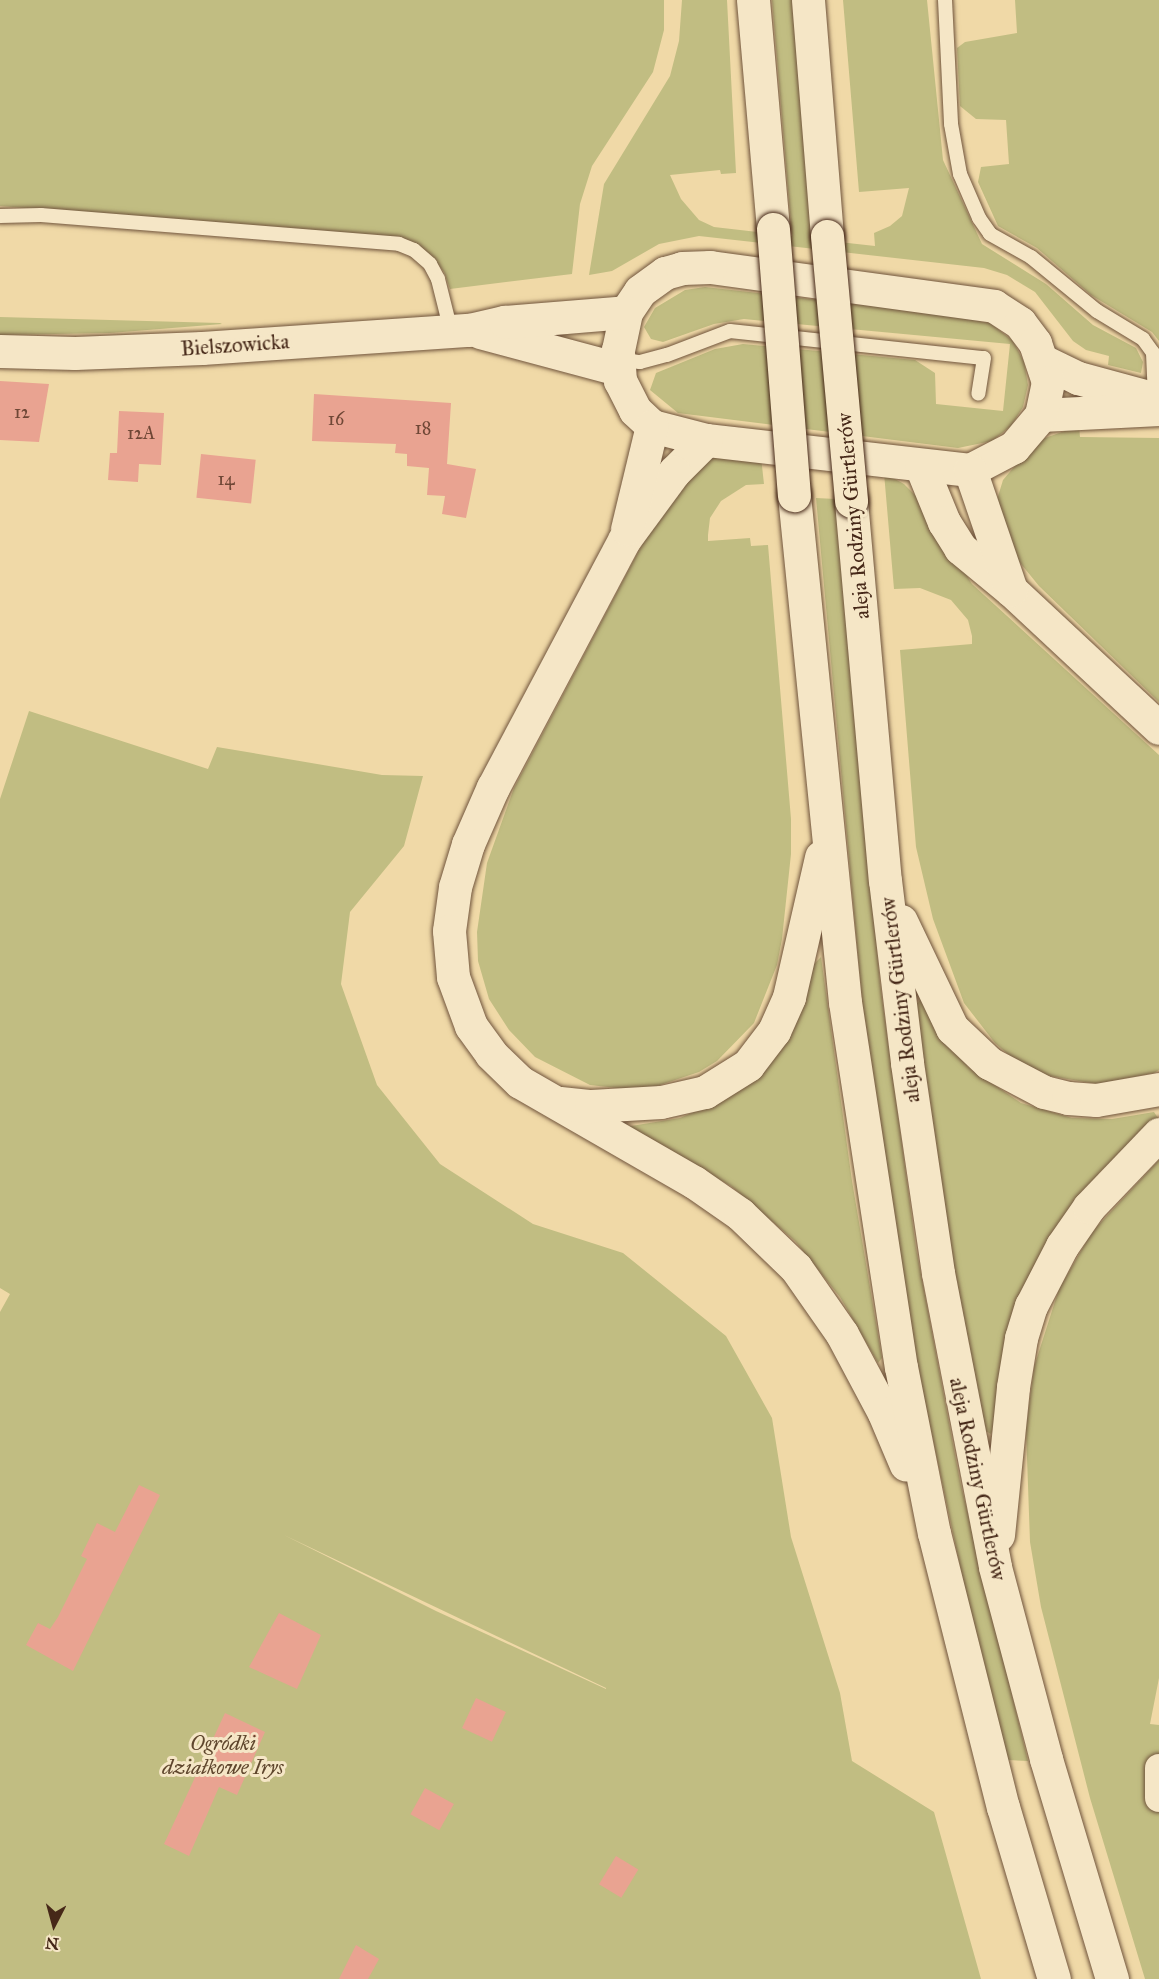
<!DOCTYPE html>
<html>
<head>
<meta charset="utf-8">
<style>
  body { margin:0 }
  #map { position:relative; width:1159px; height:1979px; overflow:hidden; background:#f0d9a7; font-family:"IM FELL Great Primer",serif }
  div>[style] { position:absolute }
  .green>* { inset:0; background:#c1bd82 }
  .building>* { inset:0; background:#e9a391; transform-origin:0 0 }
  .roads { filter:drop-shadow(0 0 2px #70543c) drop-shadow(0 0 2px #70543c) }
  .service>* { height:14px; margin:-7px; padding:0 7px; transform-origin:7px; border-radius:7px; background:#f5e6c6 }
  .minor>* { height:28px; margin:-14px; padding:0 14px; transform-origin:14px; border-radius:14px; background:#f5e6c6 }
  .tertiary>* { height:33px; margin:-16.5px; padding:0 16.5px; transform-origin:16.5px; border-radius:16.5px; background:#f5e6c6 }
  .secondary>* { height:33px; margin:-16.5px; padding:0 16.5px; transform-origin:16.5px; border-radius:16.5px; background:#f5e6c6 }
  .bridges { filter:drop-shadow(0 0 2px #462818) drop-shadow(0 0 2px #462818) }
  .secondary-bridge>* { height:33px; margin:-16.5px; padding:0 16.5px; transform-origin:16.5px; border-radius:16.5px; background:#f5e6c6 }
  span { translate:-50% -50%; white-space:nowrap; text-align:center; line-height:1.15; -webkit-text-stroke:6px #f5e6c6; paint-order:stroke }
  .number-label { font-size:18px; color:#6f4736 }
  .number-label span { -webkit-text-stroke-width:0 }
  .street-label { font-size:21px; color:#462818 }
  .park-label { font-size:21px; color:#5f462d; font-style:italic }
  .north { position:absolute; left:24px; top:1895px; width:60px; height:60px; -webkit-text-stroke:4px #f5e6c6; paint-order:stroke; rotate:186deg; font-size:16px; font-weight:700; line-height:24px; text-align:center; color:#462818 }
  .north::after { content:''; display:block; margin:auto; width:21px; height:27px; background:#462818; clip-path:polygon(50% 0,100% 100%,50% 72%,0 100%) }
</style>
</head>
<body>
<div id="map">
  <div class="green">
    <i style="clip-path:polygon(0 0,664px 0,664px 30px,653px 72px,592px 166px,580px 204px,572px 274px,450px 289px,444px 272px,431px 255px,400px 237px,0 206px)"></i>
    <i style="clip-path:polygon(682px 0,727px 0,736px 173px,721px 174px,720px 170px,670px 175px,681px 199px,699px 220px,714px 227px,792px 236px,772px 0,792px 0,812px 239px,875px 246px,874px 233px,890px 226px,902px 216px,909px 188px,859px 192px,843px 0,927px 0,943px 160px,982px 244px,1046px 284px,1093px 325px,1136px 348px,1143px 362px,1141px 373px,1108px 365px,1109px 356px,1086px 350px,1073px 341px,1035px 292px,1007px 275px,984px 268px,699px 236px,659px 244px,612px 271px,589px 275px,604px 184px,670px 76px,679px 41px)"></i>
    <i style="clip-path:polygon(1015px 0,1159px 0,1159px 341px,1152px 332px,1091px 295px,1037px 248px,998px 226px,978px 182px,981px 167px,1009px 164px,1006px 120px,976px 119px,960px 106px,957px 48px,965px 42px,1017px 33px)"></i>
    <i style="clip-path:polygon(705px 287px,933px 313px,990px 323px,1013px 341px,1024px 362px,1028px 385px,1023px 407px,1011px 426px,992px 441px,958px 448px,678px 413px,650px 390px,656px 373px,715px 349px,743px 344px,915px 360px,935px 373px,936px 404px,1003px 411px,1010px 344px,744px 319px,714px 324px,663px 342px,651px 339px,644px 327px,655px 308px,685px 290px)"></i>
    <i style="clip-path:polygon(0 317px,220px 323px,222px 324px,110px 333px,0 335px)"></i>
    <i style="clip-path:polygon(1079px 426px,1080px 437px,1159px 438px,1159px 702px,1039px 586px,1009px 549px,996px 503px,1003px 480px,1019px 461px,1045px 438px)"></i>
    <i style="clip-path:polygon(716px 456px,761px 457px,764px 484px,746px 485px,721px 501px,710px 518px,708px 535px,708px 541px,750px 538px,751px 546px,768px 545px,791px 819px,791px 854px,782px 939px,777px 965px,754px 1023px,717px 1061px,699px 1072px,657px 1086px,626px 1089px,590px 1085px,535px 1057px,509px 1030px,489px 999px,478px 961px,477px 932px,487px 863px,514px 788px,656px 518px,704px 460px)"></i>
    <i style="clip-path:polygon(884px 473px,904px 484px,918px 498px,972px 584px,1159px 755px,1159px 1070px,1154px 1073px,1097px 1084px,1044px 1075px,1016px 1061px,995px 1043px,964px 1003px,933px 919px,916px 847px,900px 650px,972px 644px,972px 636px,968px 620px,951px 600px,920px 588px,894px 589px)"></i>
    <i style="clip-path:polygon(816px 498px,836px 499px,880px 983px,916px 1248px,960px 1481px,1028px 1761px,1008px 1760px,978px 1650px,917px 1365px,862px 1000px)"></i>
    <i style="clip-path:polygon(evenodd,29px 711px,208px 769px,217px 747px,382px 775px,423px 776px,404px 846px,350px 912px,341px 984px,377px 1085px,440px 1164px,533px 1224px,623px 1253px,726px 1336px,772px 1418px,791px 1537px,840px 1693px,852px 1761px,934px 1812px,981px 1979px,0 1979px,0 1312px,10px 1294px,0 1288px,0 799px,29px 711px,284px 1535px,606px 1688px,606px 1689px,436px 1611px,284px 1535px)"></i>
    <i style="clip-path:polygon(821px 957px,852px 1181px,882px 1358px,878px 1363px,840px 1297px,795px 1241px,731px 1186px,625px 1127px,680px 1118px,719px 1101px,806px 995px,814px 964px)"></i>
    <i style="clip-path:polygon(921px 999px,968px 1067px,1021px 1103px,1072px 1118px,1112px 1119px,1154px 1112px,1158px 1118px,1099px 1173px,991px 1434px,984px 1430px,955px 1275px,916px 1005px)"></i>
    <i style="clip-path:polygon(1159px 1160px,1159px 1678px,1150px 1724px,1159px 1725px,1159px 1979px,1145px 1979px,1090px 1798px,1041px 1607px,1030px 1542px,1026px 1429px,1034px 1367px,1059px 1289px,1092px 1232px)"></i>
  </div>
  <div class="building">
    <i style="clip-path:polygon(0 381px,49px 384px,39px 442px,0 440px)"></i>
    <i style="clip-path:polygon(314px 394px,451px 403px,447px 464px,476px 469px,466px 518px,442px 514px,445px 496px,427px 495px,429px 468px,407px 466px,407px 454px,395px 453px,396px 444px,312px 441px)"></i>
    <i style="clip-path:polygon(119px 411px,164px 413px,161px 465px,139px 464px,138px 482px,108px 480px,110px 453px,117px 453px)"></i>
    <i style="left:201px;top:454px;width:55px;height:44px;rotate:6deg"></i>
    <i style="clip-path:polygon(139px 1485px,160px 1495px,73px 1671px,26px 1645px,38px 1623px,50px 1629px,58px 1617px,87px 1559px,81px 1556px,97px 1523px,115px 1532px)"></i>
    <i style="clip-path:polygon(279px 1613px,321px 1635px,297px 1689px,249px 1667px)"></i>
    <i style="left:476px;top:1698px;width:33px;height:33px;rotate:25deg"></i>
    <i style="clip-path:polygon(225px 1713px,265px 1732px,237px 1795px,219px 1787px,189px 1856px,164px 1844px)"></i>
    <i style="left:425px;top:1788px;width:33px;height:30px;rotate:29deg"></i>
    <i style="left:616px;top:1856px;width:26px;height:33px;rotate:31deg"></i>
    <i style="clip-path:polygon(356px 1945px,379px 1959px,368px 1979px,339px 1979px)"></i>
  </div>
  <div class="roads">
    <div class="service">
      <i style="left:945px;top:0;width:124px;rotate:87.2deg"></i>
      <i style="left:951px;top:124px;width:51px;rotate:79.8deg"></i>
      <i style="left:960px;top:174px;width:48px;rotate:66.6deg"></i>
      <i style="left:979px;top:218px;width:19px;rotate:55deg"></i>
      <i style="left:990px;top:234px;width:47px;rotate:29.3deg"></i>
      <i style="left:1031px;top:257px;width:85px;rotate:39.3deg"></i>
      <i style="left:1097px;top:311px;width:54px;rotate:31.3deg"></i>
      <i style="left:1143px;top:339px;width:17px;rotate:54deg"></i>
      <i style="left:1153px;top:353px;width:44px;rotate:87.4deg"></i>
      <i style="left:0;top:216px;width:41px;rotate:-1.4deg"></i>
      <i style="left:41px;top:215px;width:359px;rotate:4.6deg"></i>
      <i style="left:399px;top:244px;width:16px;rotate:22deg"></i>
      <i style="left:414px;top:250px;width:21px;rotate:41deg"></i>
      <i style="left:430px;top:264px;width:17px;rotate:62deg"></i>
      <i style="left:438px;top:279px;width:54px;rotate:76deg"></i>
      <i style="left:618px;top:359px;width:22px;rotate:8deg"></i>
      <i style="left:640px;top:362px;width:28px;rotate:-15deg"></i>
      <i style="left:667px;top:355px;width:67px;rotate:-20.9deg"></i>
      <i style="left:730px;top:331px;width:255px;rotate:6.1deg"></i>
      <i style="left:984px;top:358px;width:36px;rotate:99deg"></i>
    </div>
    <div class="minor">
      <i style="left:1159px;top:1768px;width:30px;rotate:90deg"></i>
    </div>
    <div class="tertiary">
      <i style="left:1043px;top:361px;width:39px;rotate:26deg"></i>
      <i style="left:1078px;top:378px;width:84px;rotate:15.2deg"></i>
      <i style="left:1041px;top:415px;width:118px;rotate:-2.9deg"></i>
    </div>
    <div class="secondary">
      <i style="left:753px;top:0;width:230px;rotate:85deg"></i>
      <i style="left:808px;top:0;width:237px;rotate:85.4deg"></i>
      <i style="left:710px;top:267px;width:287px;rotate:7.8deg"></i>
      <i style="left:994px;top:306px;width:31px;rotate:33deg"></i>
      <i style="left:1020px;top:323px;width:25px;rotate:53deg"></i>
      <i style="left:1035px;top:343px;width:41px;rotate:71.6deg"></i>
      <i style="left:1048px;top:382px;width:34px;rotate:102deg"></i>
      <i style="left:1041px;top:415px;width:42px;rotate:130.2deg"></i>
      <i style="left:1014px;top:447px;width:50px;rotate:152.4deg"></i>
      <i style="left:970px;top:470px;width:266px;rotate:-173.5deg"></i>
      <i style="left:706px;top:440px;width:56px;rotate:-165.5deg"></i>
      <i style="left:652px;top:426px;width:23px;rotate:-137deg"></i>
      <i style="left:635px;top:410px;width:33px;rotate:-117deg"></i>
      <i style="left:620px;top:381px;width:31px;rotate:-94deg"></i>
      <i style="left:618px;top:350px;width:39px;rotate:-78deg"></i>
      <i style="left:626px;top:312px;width:25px;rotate:-56deg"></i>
      <i style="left:640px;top:291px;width:31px;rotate:-36deg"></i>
      <i style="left:665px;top:273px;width:18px;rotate:-16deg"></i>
      <i style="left:682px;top:268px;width:28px;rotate:-2deg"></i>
      <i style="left:480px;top:332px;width:143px;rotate:15deg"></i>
      <i style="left:0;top:351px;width:75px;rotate:1.5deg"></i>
      <i style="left:75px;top:353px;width:127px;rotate:-2.3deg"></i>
      <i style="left:202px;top:348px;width:268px;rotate:-3.9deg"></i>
      <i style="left:469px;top:330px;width:37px;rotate:-13deg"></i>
      <i style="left:505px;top:322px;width:121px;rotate:-4.7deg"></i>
      <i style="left:706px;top:440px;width:45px;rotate:135deg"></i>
      <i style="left:674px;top:472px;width:84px;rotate:126.3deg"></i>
      <i style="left:624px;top:540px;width:280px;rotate:117.9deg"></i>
      <i style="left:493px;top:787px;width:62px;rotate:113.7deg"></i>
      <i style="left:468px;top:844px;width:45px;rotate:106.8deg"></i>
      <i style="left:455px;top:887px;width:44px;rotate:97.8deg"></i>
      <i style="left:449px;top:931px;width:46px;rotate:85deg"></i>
      <i style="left:453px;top:977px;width:52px;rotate:69.8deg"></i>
      <i style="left:471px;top:1026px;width:34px;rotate:54deg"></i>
      <i style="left:491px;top:1054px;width:40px;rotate:44deg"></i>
      <i style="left:520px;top:1082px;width:201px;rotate:29.9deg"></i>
      <i style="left:694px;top:1182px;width:56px;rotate:34.8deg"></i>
      <i style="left:740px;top:1214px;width:78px;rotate:44deg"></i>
      <i style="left:796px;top:1268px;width:80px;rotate:55.1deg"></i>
      <i style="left:842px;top:1334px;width:89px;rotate:62deg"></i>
      <i style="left:884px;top:1413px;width:56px;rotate:67.1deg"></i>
      <i style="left:921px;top:466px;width:61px;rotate:67.7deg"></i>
      <i style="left:944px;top:522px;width:31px;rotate:58deg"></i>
      <i style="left:960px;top:548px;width:66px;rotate:39.5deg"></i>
      <i style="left:1011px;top:590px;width:202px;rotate:43deg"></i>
      <i style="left:970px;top:470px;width:127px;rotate:71.1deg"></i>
      <i style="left:794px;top:495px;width:510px;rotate:84.26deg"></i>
      <i style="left:845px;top:1002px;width:369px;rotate:81.3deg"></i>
      <i style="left:901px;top:1367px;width:169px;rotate:78.8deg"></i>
      <i style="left:934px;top:1533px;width:283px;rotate:75.9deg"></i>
      <i style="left:1003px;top:1807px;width:179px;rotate:73.5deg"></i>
      <i style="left:851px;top:501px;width:381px;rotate:84.9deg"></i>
      <i style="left:885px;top:880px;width:184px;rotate:83.1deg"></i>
      <i style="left:907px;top:1063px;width:212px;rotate:81.6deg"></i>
      <i style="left:938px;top:1273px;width:299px;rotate:79deg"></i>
      <i style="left:995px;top:1567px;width:199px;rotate:75.1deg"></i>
      <i style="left:1046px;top:1759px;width:230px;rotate:73.3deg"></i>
      <i style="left:627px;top:529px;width:106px;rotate:-76.4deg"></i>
      <i style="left:901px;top:921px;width:119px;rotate:64.5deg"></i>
      <i style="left:952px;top:1028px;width:51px;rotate:43.4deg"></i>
      <i style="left:989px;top:1063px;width:62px;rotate:27.8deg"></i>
      <i style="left:1044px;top:1092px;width:25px;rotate:14deg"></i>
      <i style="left:1068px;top:1098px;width:28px;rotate:4deg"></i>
      <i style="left:1096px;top:1100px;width:64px;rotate:-9.9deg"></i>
      <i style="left:560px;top:1103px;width:31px;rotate:6deg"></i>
      <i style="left:591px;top:1106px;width:70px;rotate:-3.3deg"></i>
      <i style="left:661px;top:1102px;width:45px;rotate:-12.8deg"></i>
      <i style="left:705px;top:1092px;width:51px;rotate:-32.1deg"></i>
      <i style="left:748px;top:1065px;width:43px;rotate:-52.6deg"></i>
      <i style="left:774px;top:1031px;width:37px;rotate:-66deg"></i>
      <i style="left:789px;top:997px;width:144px;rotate:-77.1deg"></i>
      <i style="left:998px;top:1535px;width:149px;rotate:-84.2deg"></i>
      <i style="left:1013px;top:1387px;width:50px;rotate:-80.7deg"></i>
      <i style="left:1021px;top:1338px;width:34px;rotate:-73deg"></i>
      <i style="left:1031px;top:1306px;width:68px;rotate:-62.7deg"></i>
      <i style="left:1062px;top:1246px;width:47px;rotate:-55.3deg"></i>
      <i style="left:1089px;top:1207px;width:101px;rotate:-46.2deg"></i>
    </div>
  </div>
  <div class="bridges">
    <div class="secondary-bridge">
      <i style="left:773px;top:229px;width:267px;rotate:85.5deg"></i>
      <i style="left:827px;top:236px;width:266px;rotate:84.8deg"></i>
    </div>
  </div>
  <div class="number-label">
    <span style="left:22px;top:412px">12</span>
    <span style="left:336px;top:419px">16</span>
    <span style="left:423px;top:428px">18</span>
    <span style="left:141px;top:433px">12A</span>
    <span style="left:226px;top:479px">14</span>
  </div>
  <div class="street-label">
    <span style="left:235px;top:345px;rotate:-4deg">Bielszowicka</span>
    <span style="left:853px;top:516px;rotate:-95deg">aleja Rodziny Gürtlerów</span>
    <span style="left:900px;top:1000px;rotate:-97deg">aleja Rodziny Gürtlerów</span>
    <span style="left:978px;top:1479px;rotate:78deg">aleja Rodziny Gürtlerów</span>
  </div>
  <div class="park-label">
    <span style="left:223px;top:1755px">Ogródki<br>działkowe Irys</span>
  </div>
  <div class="north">N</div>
</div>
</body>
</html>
